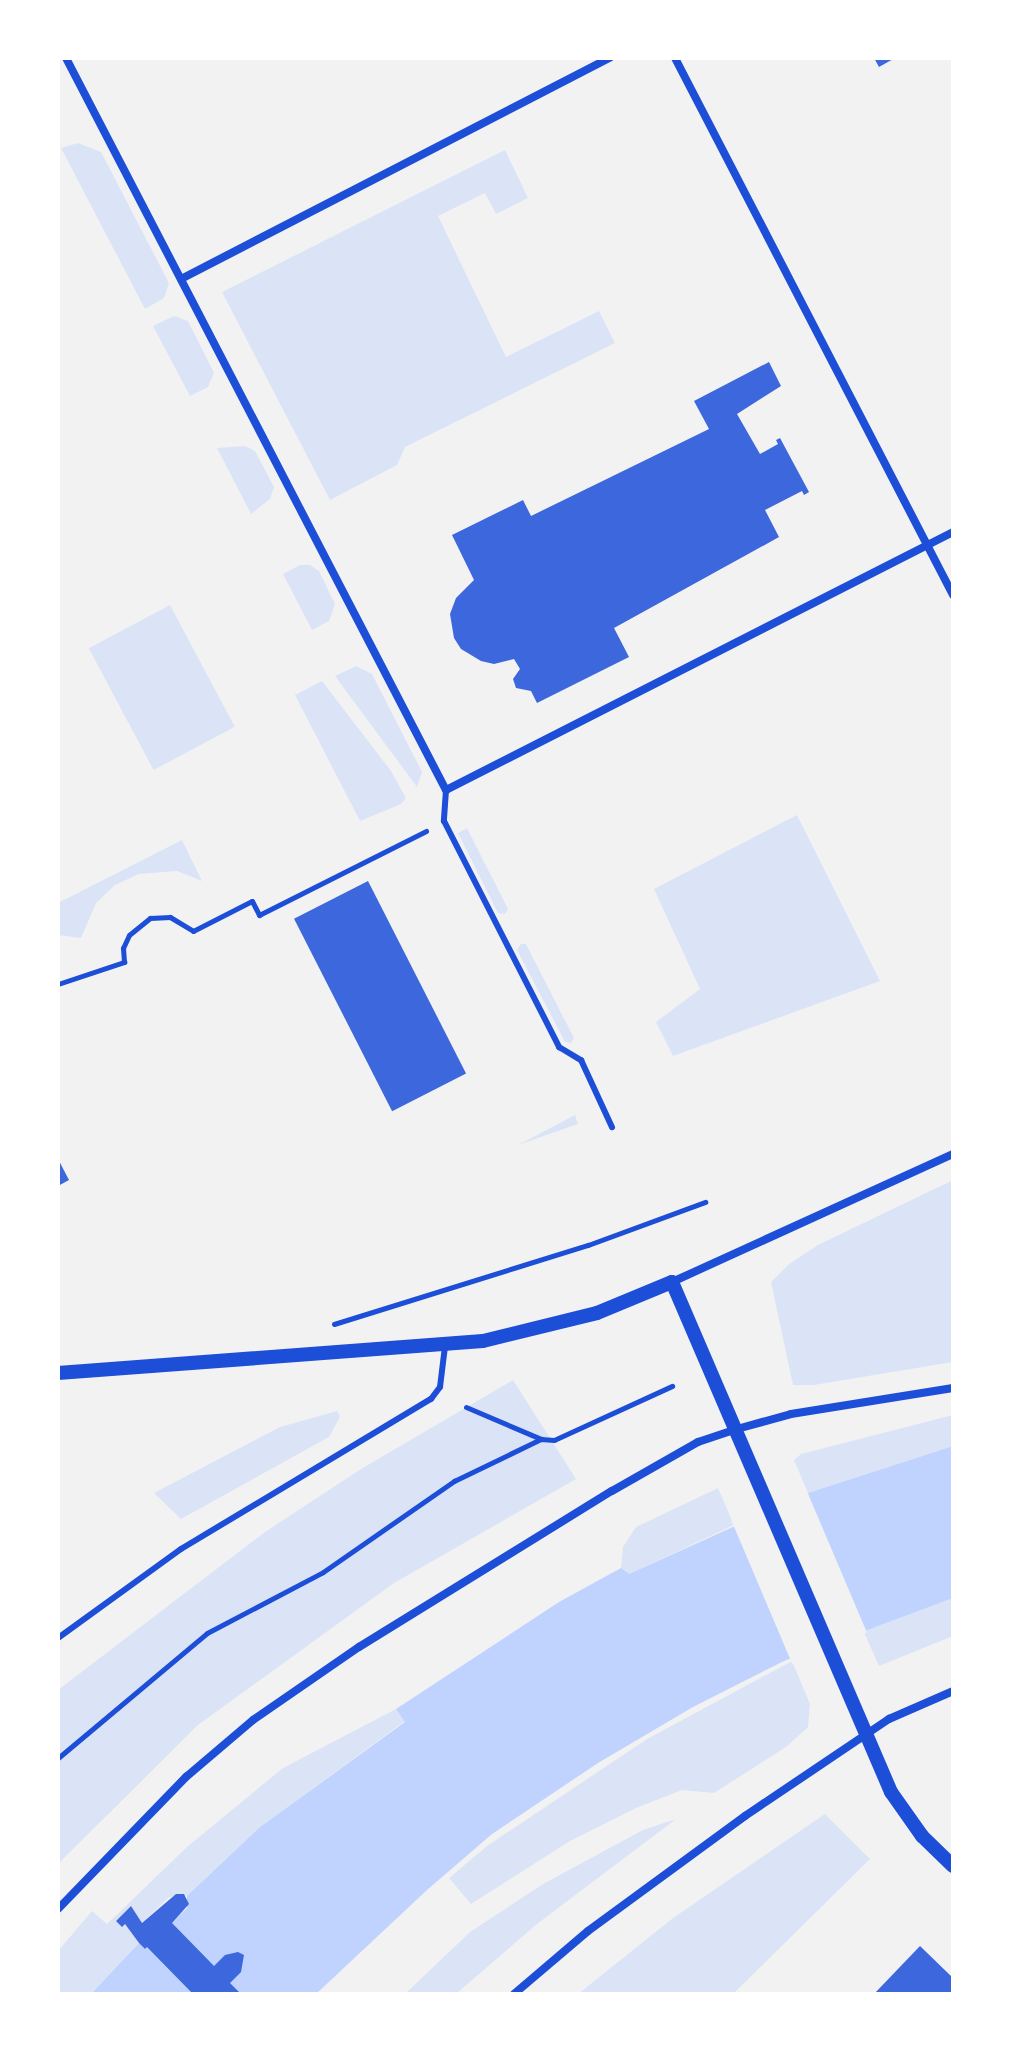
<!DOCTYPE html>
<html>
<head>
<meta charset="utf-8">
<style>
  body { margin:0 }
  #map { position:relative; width:1011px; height:2052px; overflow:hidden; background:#f2f2f2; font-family:"Roboto Condensed",sans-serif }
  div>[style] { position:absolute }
  .green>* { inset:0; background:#dbe4f7; transform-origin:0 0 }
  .water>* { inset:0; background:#bfd3fe }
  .pier>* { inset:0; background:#f2f2f2; transform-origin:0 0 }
  .building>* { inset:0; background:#3d67dc; transform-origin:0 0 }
  .path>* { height:5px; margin:-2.5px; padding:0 2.5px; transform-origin:2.5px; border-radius:2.5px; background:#1d4ed8 }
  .service>* { height:6px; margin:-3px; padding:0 3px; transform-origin:3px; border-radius:3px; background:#1d4ed8 }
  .minor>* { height:8px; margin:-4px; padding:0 4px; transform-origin:4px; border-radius:4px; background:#1d4ed8 }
  .tertiary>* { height:14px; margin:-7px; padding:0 7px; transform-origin:7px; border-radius:7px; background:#1d4ed8 }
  span { translate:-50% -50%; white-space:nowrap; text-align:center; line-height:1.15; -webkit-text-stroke:8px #fff; paint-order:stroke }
  .frame { position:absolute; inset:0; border:60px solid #fff; pointer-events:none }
</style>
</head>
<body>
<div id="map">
  <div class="green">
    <i style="clip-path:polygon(78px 143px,101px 152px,169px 283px,164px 298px,145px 309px,61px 148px)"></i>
    <i style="clip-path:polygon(505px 150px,528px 198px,496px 214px,485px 193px,438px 216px,506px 357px,599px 311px,615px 343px,405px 447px,397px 465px,330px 500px,222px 292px)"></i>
    <i style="clip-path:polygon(174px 316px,188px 321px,214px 373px,208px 387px,190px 396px,153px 326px)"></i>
    <i style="clip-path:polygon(245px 446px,255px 451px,274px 487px,270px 499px,251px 514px,217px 448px)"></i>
    <i style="clip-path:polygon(300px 565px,310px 565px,319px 571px,335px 604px,329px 621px,312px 630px,283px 574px)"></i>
    <i style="left:170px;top:605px;width:138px;height:92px;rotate:62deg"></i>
    <i style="clip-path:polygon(356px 666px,372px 674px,422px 772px,417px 787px,335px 676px)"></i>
    <i style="clip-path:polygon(322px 681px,391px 771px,406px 798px,401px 804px,360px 821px,295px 695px)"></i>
    <i style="clip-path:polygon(797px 815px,880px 981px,673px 1056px,656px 1022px,700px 989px,654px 889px)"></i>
    <i style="clip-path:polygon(467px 828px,508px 909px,505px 914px,498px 913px,458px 833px)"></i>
    <i style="clip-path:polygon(182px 840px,202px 881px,177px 871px,139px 874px,115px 885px,96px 903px,81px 938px,58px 935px,58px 903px)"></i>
    <i style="clip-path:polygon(521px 944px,526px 944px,574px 1038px,571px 1043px,565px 1042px,517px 950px)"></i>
    <i style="clip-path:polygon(575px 1115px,578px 1124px,518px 1145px)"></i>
    <i style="clip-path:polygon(953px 1180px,953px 1362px,814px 1385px,793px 1385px,771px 1282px,789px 1264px,818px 1245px)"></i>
    <i style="clip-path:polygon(513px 1380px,576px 1479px,394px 1583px,198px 1725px,58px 1864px,58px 1690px,265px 1532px,361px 1469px)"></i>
    <i style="clip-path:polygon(337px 1411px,340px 1417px,329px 1437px,181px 1519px,154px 1493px,280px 1427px)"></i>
    <i style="clip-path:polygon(953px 1415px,953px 1446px,808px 1493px,794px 1460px,801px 1454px)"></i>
    <i style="clip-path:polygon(718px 1488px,734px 1525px,629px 1574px,624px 1573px,621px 1568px,623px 1547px,636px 1527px)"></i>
    <i style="clip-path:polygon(953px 1598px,953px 1636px,879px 1666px,863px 1630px)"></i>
    <i style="clip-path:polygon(792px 1661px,810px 1704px,808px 1727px,786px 1747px,714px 1793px,682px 1790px,636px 1808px,570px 1841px,471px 1904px,449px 1878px,487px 1846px,647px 1739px)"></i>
    <i style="clip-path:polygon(396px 1709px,405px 1721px,260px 1827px,187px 1896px,179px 1894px,168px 1898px,142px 1923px,131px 1906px,116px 1921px,121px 1926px,125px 1924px,139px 1943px,91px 1994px,58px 1994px,58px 1951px,92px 1911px,107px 1924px,187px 1847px,283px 1768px)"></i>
    <i style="clip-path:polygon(825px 1814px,870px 1859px,733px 1994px,578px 1994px,673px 1918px)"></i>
    <i style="clip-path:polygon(676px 1819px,537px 1924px,456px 1994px,405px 1994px,470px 1932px,543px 1884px,643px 1830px)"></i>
  </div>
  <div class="water">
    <i style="clip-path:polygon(953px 1446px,953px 1598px,784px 1661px,693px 1707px,598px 1763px,492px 1834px,427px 1890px,316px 1994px,91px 1994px,139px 1943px,145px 1949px,187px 1908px,187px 1896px,260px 1827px,405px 1722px,396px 1709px,559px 1602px,621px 1568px,629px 1574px,808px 1493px)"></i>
  </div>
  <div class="pier">
    <i style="left:806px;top:1489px;width:156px;height:81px;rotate:67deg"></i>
  </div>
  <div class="building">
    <i style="clip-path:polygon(874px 58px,895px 58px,879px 67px)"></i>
    <i style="clip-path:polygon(769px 362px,781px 386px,737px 414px,760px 454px,778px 444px,776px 440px,780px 438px,809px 492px,804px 495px,802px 491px,765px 510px,779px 537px,614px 628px,629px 657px,537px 703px,531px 691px,516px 688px,513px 679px,520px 669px,514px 659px,494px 664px,481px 661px,461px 649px,454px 638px,450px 614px,456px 598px,474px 580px,452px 535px,523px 500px,531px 516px,709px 429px,694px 401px)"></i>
    <i style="left:368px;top:881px;width:216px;height:83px;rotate:63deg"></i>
    <i style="clip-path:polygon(58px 1159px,69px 1180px,58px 1186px)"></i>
    <i style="clip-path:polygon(176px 1894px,184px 1894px,189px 1904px,172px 1923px,214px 1966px,225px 1955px,238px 1952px,244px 1955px,241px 1972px,230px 1983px,241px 1994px,193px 1994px,147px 1947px,145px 1949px,139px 1943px,125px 1924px,122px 1927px,116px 1921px,131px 1906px,142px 1923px)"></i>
    <i style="clip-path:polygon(920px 1946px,953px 1978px,953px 1994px,874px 1994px)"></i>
  </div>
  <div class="path">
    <i style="left:58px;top:984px;width:70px;rotate:-18.4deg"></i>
    <i style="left:124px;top:962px;width:14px;rotate:-94deg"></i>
    <i style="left:123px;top:948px;width:14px;rotate:-65deg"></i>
    <i style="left:129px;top:935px;width:27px;rotate:-39deg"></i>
    <i style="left:150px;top:918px;width:20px;rotate:-3deg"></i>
    <i style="left:170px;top:917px;width:27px;rotate:31deg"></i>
    <i style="left:193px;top:931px;width:66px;rotate:-27deg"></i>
    <i style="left:252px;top:901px;width:16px;rotate:63deg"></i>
    <i style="left:259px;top:915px;width:187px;rotate:-26.7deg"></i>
    <i style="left:334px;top:1324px;width:266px;rotate:-17.3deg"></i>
    <i style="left:588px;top:1245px;width:125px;rotate:-20.2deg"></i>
    <i style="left:466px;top:1407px;width:82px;rotate:23.1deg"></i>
    <i style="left:541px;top:1439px;width:13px;rotate:4deg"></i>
    <i style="left:554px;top:1440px;width:130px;rotate:-24.6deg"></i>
    <i style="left:58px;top:1758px;width:194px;rotate:-40deg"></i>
    <i style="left:207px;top:1633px;width:131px;rotate:-27.7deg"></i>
    <i style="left:323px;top:1572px;width:160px;rotate:-34.8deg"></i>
    <i style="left:454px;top:1481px;width:97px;rotate:-25.8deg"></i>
  </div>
  <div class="service">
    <i style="left:446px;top:790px;width:31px;rotate:94deg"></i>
    <i style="left:444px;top:821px;width:254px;rotate:63deg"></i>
    <i style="left:559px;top:1047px;width:26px;rotate:31deg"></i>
    <i style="left:581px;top:1060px;width:74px;rotate:65.2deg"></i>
    <i style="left:58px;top:1638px;width:152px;rotate:-35.9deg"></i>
    <i style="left:181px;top:1549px;width:292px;rotate:-31deg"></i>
    <i style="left:431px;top:1399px;width:15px;rotate:-53deg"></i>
    <i style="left:440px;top:1387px;width:41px;rotate:-83deg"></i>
  </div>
  <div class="minor">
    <i style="left:66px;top:58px;width:825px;rotate:62.57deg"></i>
    <i style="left:446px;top:790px;width:569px;rotate:-26.97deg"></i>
    <i style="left:675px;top:58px;width:605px;rotate:62.63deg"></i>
    <i style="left:181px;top:279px;width:483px;rotate:-27.3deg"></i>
    <i style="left:672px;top:1282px;width:309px;rotate:-24.5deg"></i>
    <i style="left:58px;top:1909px;width:184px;rotate:-45.9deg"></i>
    <i style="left:186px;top:1777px;width:88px;rotate:-40.4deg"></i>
    <i style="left:253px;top:1720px;width:129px;rotate:-34.6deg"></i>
    <i style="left:359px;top:1647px;width:297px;rotate:-31.7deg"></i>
    <i style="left:612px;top:1491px;width:99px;rotate:-29.7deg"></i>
    <i style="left:698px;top:1442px;width:41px;rotate:-18.4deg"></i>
    <i style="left:737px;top:1429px;width:56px;rotate:-15.5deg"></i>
    <i style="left:791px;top:1414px;width:164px;rotate:-9.1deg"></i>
    <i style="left:514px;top:1994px;width:97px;rotate:-40.4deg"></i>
    <i style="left:588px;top:1931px;width:195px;rotate:-36.2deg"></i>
    <i style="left:745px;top:1816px;width:174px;rotate:-34deg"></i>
    <i style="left:889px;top:1719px;width:70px;rotate:-23.6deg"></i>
  </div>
  <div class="tertiary">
    <i style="left:58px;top:1373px;width:426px;rotate:-4.3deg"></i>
    <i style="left:483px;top:1341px;width:117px;rotate:-13.8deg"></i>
    <i style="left:597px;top:1313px;width:81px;rotate:-22.5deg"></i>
    <i style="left:672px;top:1282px;width:555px;rotate:66.76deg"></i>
    <i style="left:891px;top:1792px;width:54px;rotate:54.8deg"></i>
    <i style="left:922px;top:1836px;width:43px;rotate:44.1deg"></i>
  </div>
  <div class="frame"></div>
</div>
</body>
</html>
